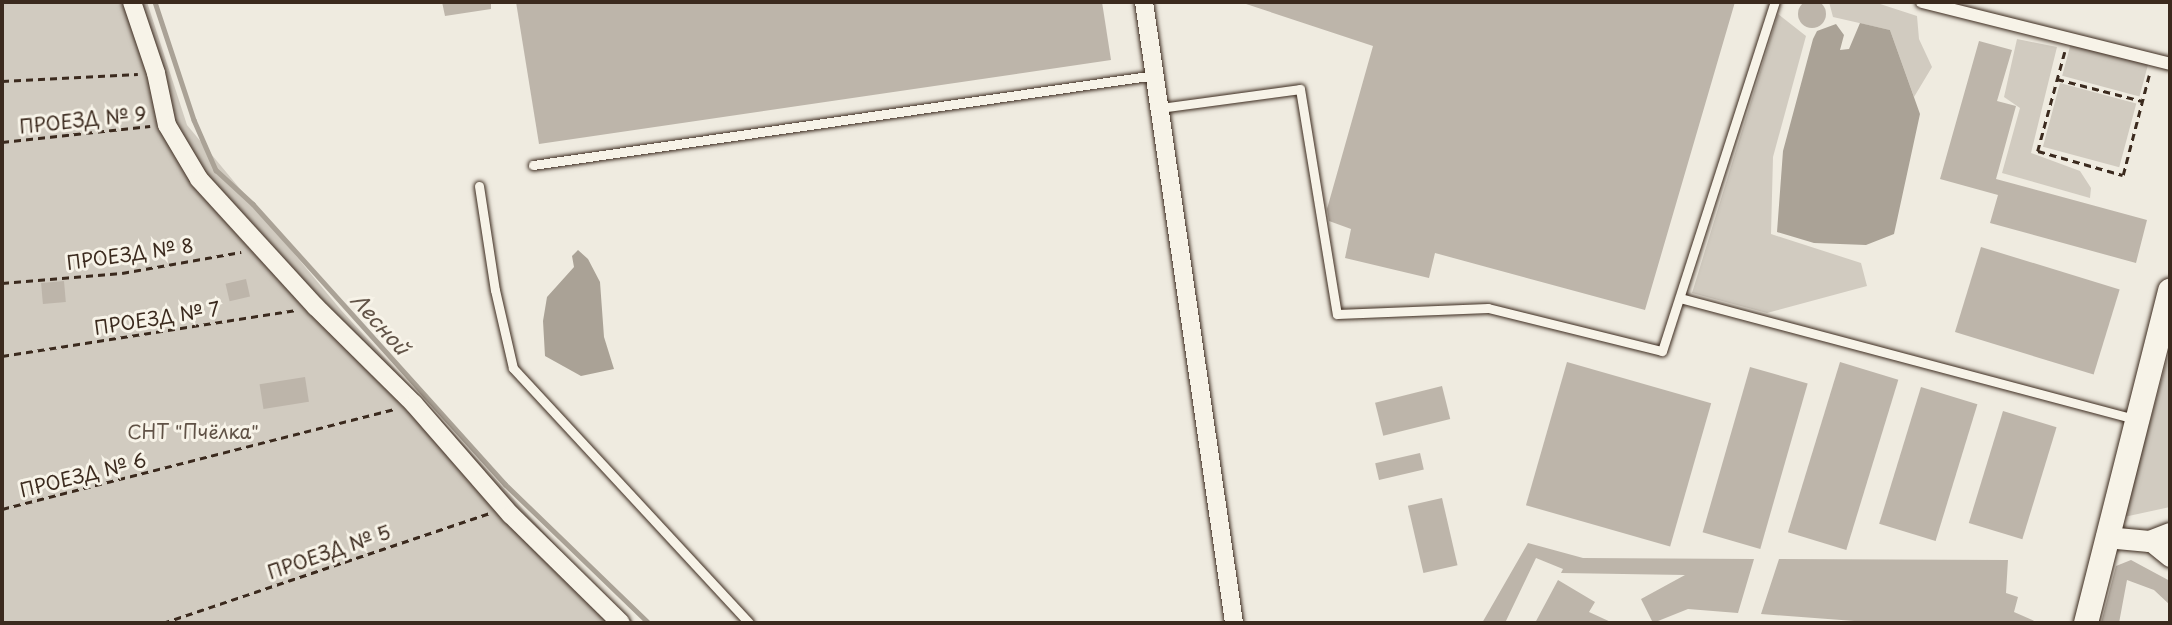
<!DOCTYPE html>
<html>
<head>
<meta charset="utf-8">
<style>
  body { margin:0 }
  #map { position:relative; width:2172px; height:625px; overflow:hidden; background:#efebe0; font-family:"Playpen Sans",sans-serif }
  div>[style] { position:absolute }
  .green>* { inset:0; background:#d1cbc0; transform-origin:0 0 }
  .water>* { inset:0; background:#aaa296 }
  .stream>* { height:4.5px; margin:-2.25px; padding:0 2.25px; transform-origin:2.25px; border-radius:2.25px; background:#aaa296 }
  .building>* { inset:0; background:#bdb5aa; transform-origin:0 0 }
  .round { border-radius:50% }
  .path>* { height:2.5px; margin-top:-1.25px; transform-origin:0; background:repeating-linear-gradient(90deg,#3b2a1e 0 7px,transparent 0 12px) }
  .roads { filter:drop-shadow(0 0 2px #3b2a1e) drop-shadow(0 0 2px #3b2a1e) }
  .service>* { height:9px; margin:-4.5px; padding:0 4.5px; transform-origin:4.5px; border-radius:4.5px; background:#f7f3e8 }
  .pedestrian>* { height:12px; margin:-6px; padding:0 6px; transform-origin:6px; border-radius:6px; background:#f7f3e8 }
  .minor>* { height:18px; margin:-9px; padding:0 9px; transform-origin:9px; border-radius:9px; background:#f7f3e8 }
  .tertiary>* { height:21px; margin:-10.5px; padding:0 10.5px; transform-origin:10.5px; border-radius:10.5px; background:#f7f3e8 }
  .secondary>* { height:24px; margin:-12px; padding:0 12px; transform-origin:12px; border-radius:12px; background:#f7f3e8 }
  span { translate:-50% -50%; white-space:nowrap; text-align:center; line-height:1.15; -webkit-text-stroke:6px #f7f3e8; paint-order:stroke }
  .street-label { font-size:19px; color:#3b2a1e }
  .park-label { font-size:19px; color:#605246 }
  .water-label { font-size:21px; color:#625448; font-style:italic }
  .frame { position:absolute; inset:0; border:4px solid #3b2a1e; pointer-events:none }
</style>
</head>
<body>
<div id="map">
  <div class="green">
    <i style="clip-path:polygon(2px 2px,147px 2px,187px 125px,341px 310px,583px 575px,635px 623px,2px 623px)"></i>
    <i style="clip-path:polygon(1829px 2px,1874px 2px,1917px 16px,1919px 39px,1932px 67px,1914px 97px,1890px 30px,1833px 17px)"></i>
    <i style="clip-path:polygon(1778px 14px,1806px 36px,1773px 157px,1771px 234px,1861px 263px,1867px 286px,1767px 313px,1692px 293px)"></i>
    <i style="clip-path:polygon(2017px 39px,2057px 47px,2031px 153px,2080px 171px,2091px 188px,2090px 198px,2002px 173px,2020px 108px,2004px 97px)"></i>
    <i style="left:2071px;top:43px;width:80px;height:34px;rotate:15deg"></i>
    <i style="left:2060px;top:83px;width:79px;height:66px;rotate:15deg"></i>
    <i style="clip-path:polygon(2170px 348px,2170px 507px,2124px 517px)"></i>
  </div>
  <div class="water">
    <i style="clip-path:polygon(1860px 23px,1890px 30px,1920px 114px,1894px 234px,1866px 245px,1814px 243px,1777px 232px,1783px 151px,1813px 39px,1817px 31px,1836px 24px,1844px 35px,1840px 50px,1849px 49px)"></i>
    <i style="clip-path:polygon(578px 250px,588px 259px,600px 282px,604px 337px,614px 369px,581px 376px,545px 356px,543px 321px,547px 297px,574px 267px,572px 256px)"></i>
  </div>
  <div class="stream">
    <i style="left:155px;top:2px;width:124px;rotate:71.7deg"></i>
    <i style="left:194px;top:120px;width:55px;rotate:66.3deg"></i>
    <i style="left:216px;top:170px;width:50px;rotate:42.6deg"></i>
    <i style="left:253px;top:204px;width:377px;rotate:48deg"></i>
    <i style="left:505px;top:484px;width:200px;rotate:44deg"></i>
  </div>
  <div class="building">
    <i class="round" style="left:1798px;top:0;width:28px;height:28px"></i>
    <i style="clip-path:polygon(442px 2px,491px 2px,491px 9px,445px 16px)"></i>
    <i style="clip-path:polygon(516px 2px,1102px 2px,1111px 60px,539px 144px)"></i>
    <i style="clip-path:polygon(1240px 2px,1735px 2px,1645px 310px,1435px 253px,1429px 278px,1345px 258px,1351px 229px,1329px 221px,1327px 209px,1373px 46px)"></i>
    <i style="clip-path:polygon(1979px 41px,2012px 50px,1997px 101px,2016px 106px,1996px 179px,2147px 220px,2136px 263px,1990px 223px,1998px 195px,1940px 179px)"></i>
    <i style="left:1981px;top:247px;width:145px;height:89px;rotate:17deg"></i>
    <i style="left:246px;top:279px;width:18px;height:21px;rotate:77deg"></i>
    <i style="left:64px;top:281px;width:21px;height:23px;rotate:85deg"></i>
    <i style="left:1567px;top:362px;width:150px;height:149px;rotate:16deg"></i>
    <i style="left:1840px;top:362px;width:61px;height:178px;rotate:17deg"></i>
    <i style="left:1750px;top:367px;width:60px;height:172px;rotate:16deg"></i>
    <i style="left:305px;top:377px;width:25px;height:46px;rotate:81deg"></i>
    <i style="left:1442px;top:386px;width:34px;height:69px;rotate:76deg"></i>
    <i style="left:1921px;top:387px;width:59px;height:143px;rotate:17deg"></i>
    <i style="left:2003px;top:411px;width:56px;height:117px;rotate:17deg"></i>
    <i style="left:1420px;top:453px;width:17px;height:46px;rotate:77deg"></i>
    <i style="left:1442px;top:498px;width:69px;height:35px;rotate:77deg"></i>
    <i style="clip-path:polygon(1528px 543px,1583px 558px,1754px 559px,1738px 613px,1688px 609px,1653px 623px,1641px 599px,1685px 575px,1561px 573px,1563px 569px,1536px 558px,1505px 623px,1482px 623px)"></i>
    <i style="clip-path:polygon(1779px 559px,2008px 560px,2006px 593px,2018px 597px,2014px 612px,2039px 623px,1881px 623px,1761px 614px)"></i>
    <i style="clip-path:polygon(2131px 560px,2170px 581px,2170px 605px,2154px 590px,2127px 580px,2119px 623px,2101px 623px,2116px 566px)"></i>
    <i style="clip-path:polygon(1558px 580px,1595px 602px,1589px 612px,1613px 623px,1535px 623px)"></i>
  </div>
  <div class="path">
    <i style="left:2065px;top:52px;width:103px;rotate:105.3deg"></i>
    <i style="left:2038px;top:151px;width:88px;rotate:15.8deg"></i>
    <i style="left:2123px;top:175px;width:103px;rotate:-75.4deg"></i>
    <i style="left:2057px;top:79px;width:88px;rotate:14.5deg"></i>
    <i style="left:2px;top:81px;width:136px;rotate:-2.9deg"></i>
    <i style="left:2px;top:142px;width:149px;rotate:-6.2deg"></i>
    <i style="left:2px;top:283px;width:120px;rotate:-4.8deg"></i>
    <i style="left:122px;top:273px;width:121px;rotate:-10deg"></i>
    <i style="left:2px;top:356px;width:298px;rotate:-8.9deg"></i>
    <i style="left:2px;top:509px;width:406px;rotate:-14.3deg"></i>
    <i style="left:163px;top:623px;width:344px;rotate:-18.6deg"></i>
  </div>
  <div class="roads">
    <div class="service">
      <i style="left:1160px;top:108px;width:141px;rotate:-7.7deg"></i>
      <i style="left:1300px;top:89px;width:228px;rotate:80.7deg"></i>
      <i style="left:1337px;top:314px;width:151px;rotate:-2.3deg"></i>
      <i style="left:1488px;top:308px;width:179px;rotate:13.9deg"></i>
      <i style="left:1662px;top:351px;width:367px;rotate:-72.1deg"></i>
      <i style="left:533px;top:165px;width:628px;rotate:-8.23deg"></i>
      <i style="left:479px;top:186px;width:105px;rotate:81.3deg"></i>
      <i style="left:495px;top:290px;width:80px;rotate:77deg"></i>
      <i style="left:513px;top:368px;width:347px;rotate:47.2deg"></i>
      <i style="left:1680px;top:298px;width:470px;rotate:14.9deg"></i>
    </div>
    <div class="pedestrian">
      <i style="left:1922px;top:2px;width:256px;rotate:14deg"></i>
    </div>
    <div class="minor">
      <i style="left:132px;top:2px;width:75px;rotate:71.3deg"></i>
      <i style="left:156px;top:73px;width:53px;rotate:78.1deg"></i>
      <i style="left:167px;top:125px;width:63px;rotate:59.3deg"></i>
      <i style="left:199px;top:179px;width:173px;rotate:47.6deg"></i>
      <i style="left:316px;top:307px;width:138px;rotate:44.7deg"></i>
      <i style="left:414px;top:404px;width:147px;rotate:48.9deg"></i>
      <i style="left:511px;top:515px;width:154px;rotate:44.5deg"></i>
      <i style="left:1144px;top:2px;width:627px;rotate:81.75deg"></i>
      <i style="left:2149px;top:541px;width:27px;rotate:39deg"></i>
    </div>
    <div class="tertiary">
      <i style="left:2106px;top:537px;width:43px;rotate:5.3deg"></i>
      <i style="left:2149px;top:541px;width:22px;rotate:-21deg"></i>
    </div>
    <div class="secondary">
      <i style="left:2086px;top:623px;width:343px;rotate:-75.8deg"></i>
    </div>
  </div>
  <div class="street-label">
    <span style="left:83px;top:120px;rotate:-6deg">ПРОЕЗД № 9</span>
    <span style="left:130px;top:254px;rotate:-8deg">ПРОЕЗД № 8</span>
    <span style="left:157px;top:318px;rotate:-9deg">ПРОЕЗД № 7</span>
    <span style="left:83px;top:475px;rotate:-14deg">ПРОЕЗД № 6</span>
    <span style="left:329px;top:552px;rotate:-19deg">ПРОЕЗД № 5</span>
  </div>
  <div class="park-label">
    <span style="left:193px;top:432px">СНТ "Пчёлка"</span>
  </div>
  <div class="water-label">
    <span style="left:381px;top:323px;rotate:48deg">Лесной</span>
  </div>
  <div class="frame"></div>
</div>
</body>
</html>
